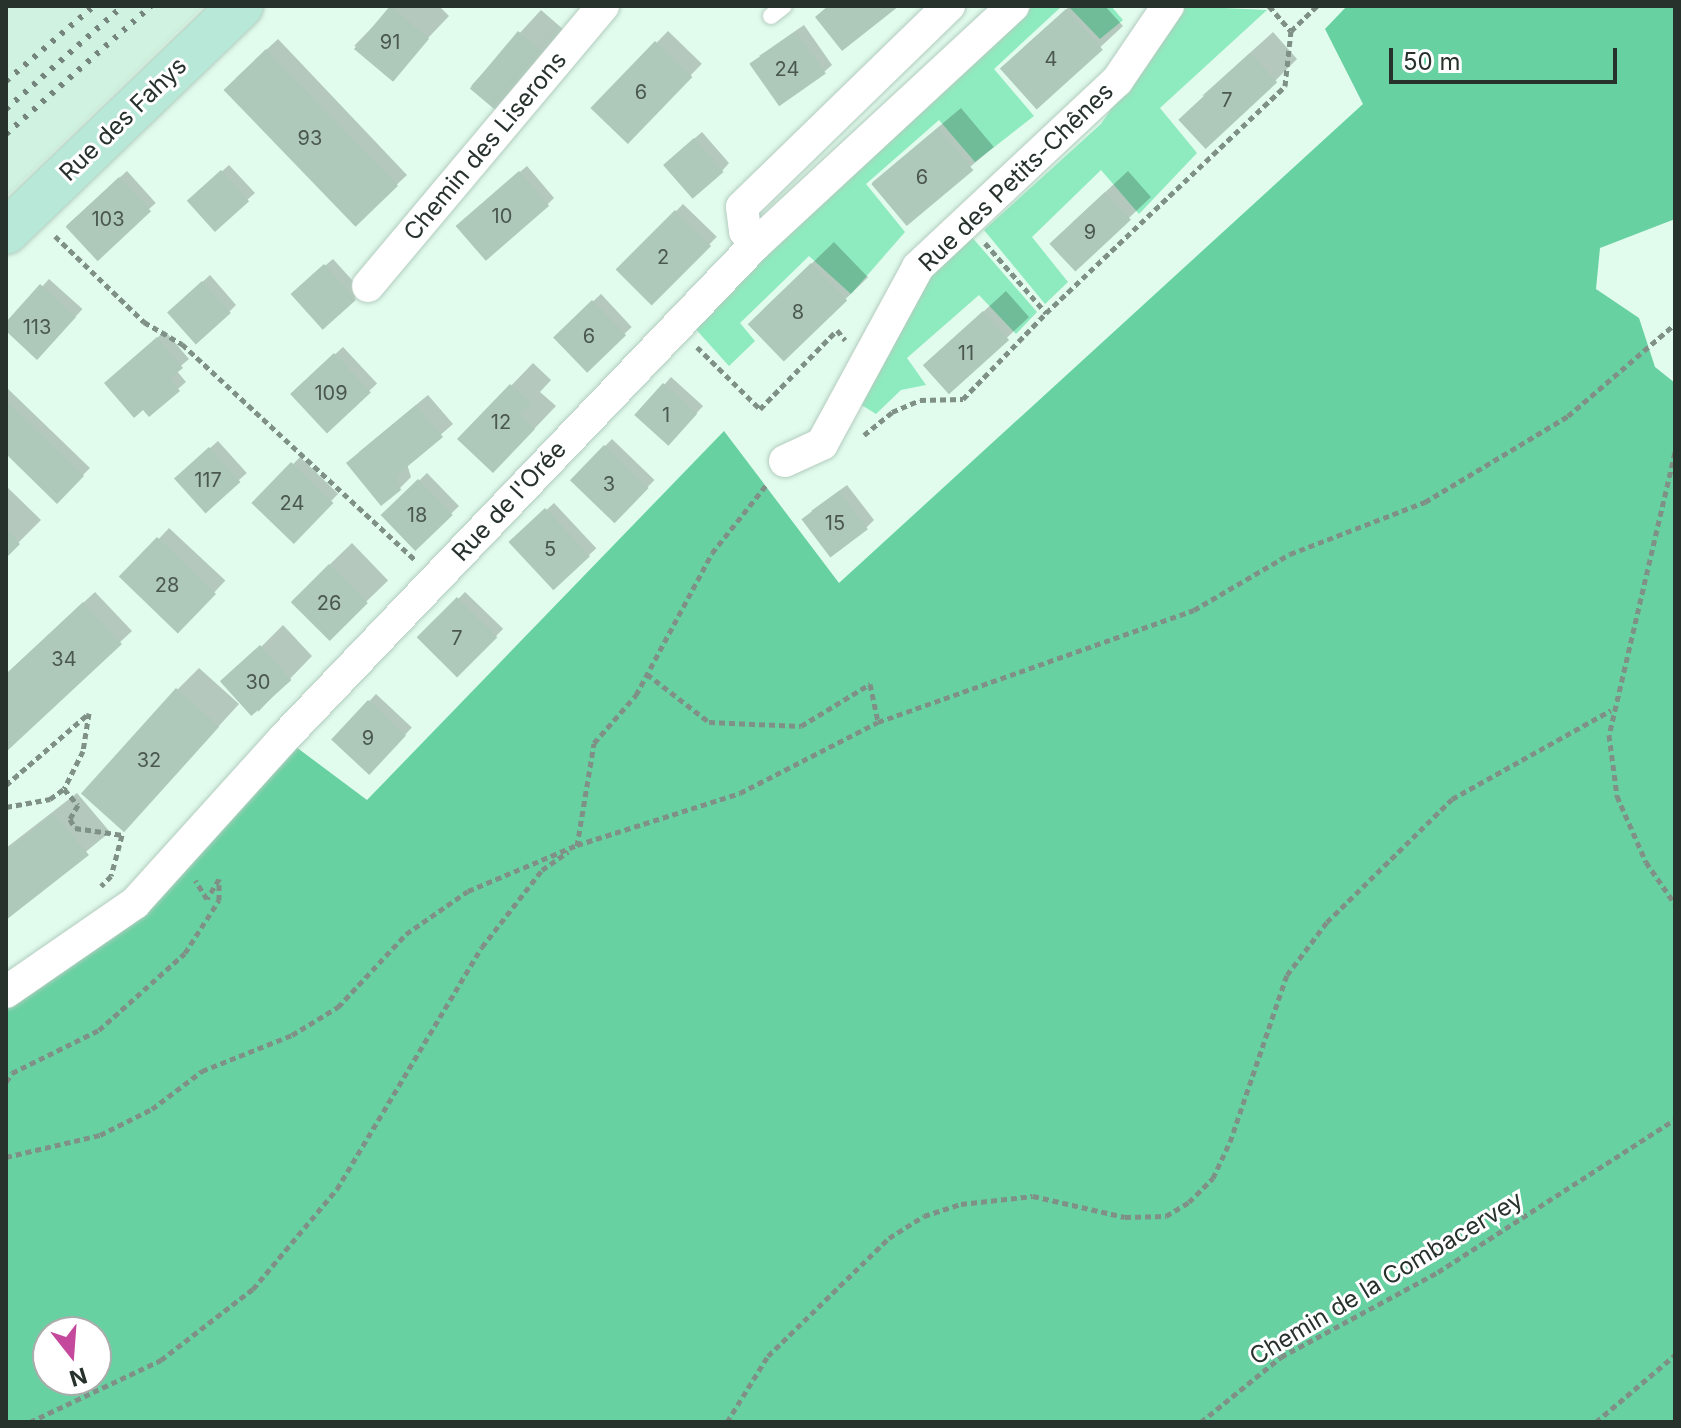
<!DOCTYPE html>
<html>
<head>
<meta charset="utf-8">
<style>
  body { margin:0 }
  #map { position:relative; width:1681px; height:1428px; overflow:hidden; background:#e1fbed; font-family:Inter,sans-serif }
  div>[style] { position:absolute }
  .built>* { inset:0; background:#d0f2e0 }
  .green>* { inset:0; background:#8eebbf }
  .forest>* { inset:0; background:#68d1a2 }
  .shadow>* { inset:0; background:#0003; transform-origin:0 0 }
  .building>* { inset:0; background:#aec8ba; transform-origin:0 0 }
  .path>* { height:5px; margin-top:-2.5px; transform-origin:0; background:repeating-linear-gradient(90deg,#7f9187 0 6px,transparent 0 10px) }
  .roads { filter:drop-shadow(0 0 2px #b2ccbe) drop-shadow(0 0 2px #b2ccbe) }
  .service>* { height:16px; margin:-8px; padding:0 8px; transform-origin:8px; border-radius:8px; background:#fff }
  .minor>* { height:32px; margin:-16px; padding:0 16px; transform-origin:16px; border-radius:16px; background:#fff }
  .secondary>* { height:44px; margin:-22px; padding:0 22px; transform-origin:22px; border-radius:22px; background:#b7e8d8 }
  .rail>* { height:6px; margin-top:-3px; transform-origin:0; background:repeating-linear-gradient(90deg,#75857d 0 4px,transparent 0 12px) }
  span { translate:-50% -50%; white-space:nowrap; text-align:center; line-height:1.15; -webkit-text-stroke:6px #fff; paint-order:stroke }
  .number-label { font-size:20px; color:#4a5850 }
  .number-label span { -webkit-text-stroke-width:0 }
  .street-label { font-size:24px; color:#28322d }
  .frame { position:absolute; inset:0; border:8px solid #28322d; pointer-events:none }
  .north { position:absolute; left:32px; top:1316px; width:80px; height:80px; box-sizing:border-box; background:#fff; border:2px solid #a9adab; border-radius:50%; rotate:163deg; font-size:22px; font-weight:700; line-height:32px; text-align:center; color:#28322d }
  .north::after { content:''; display:block; margin:auto; width:28px; height:36px; background:#c4499c; clip-path:polygon(50% 0,100% 100%,50% 72%,0 100%) }
  .scale { position:absolute; left:1389px; top:48px; width:228px; height:36px; box-sizing:border-box; border:4px solid #28322d; border-top:0; padding-left:10px; font-size:24px; line-height:28px; white-space:nowrap; color:#28322d; -webkit-text-stroke:6px #fff; paint-order:stroke }
</style>
</head>
<body>
<div id="map">
  <div class="built">
    <i style="clip-path:polygon(6px 6px,204px 6px,6px 197px)"></i>
  </div>
  <div class="green">
    <i style="clip-path:polygon(1033px 6px,1062px 6px,994px 69px,1034px 116px,975px 162px,939px 120px,866px 184px,905px 232px,851px 294px,809px 256px,740px 323px,755px 341px,729px 366px,692px 325px)"></i>
    <i style="clip-path:polygon(1068px 6px,1111px 6px,1123px 20px,1100px 39px)"></i>
    <i style="clip-path:polygon(1181px 6px,1267px 10px,1160px 108px,1197px 153px,1139px 214px,1101px 170px,1032px 237px,1068px 282px,1045px 304px,984px 230px,1101px 124px)"></i>
    <i style="clip-path:polygon(970px 235px,1037px 312px,1016px 334px,979px 295px,907px 358px,926px 385px,901px 390px,876px 414px,860px 404px,912px 305px,937px 267px)"></i>
  </div>
  <div class="forest">
    <i style="clip-path:polygon(evenodd,1347px 6px,1675px 6px,1675px 219px,1600px 248px,1596px 289px,1639px 318px,1655px 367px,1675px 383px,1675px 1422px,6px 1422px,6px 992px,68px 950px,284px 738px,367px 800px,724px 431px,839px 583px,1363px 104px,1325px 29px,1347px 6px,48px 1332px,96px 1332px,96px 1380px,48px 1380px,48px 1332px)"></i>
  </div>
  <div class="shadow">
    <i style="clip-path:polygon(393px 6px,439px 6px,449px 16px,410px 57px,354px 46px)"></i>
    <i style="clip-path:polygon(1070px 6px,1105px 6px,1123px 26px,1036px 107px,1024px 47px)"></i>
    <i style="clip-path:polygon(541px 10px,572px 37px,524px 92px,471px 86px)"></i>
    <i style="clip-path:polygon(804px 25px,832px 65px,824px 72px,759px 56px)"></i>
    <i style="left:668px;top:31px;width:47px;height:107px;rotate:44deg"></i>
    <i style="clip-path:polygon(1273px 32px,1297px 59px,1275px 81px,1202px 96px)"></i>
    <i style="clip-path:polygon(278px 39px,407px 175px,354px 225px,236px 78px)"></i>
    <i style="left:961px;top:108px;width:51px;height:116px;rotate:50deg"></i>
    <i style="clip-path:polygon(702px 132px,729px 163px,722px 171px,672px 158px)"></i>
    <i style="clip-path:polygon(229px 165px,255px 193px,247px 200px,197px 194px)"></i>
    <i style="clip-path:polygon(527px 166px,554px 198px,547px 205px,465px 219px)"></i>
    <i style="left:127px;top:171px;width:43px;height:81px;rotate:48deg"></i>
    <i style="clip-path:polygon(1128px 171px,1151px 197px,1075px 269px,1073px 222px)"></i>
    <i style="left:683px;top:204px;width:47px;height:92px;rotate:44deg"></i>
    <i style="left:834px;top:242px;width:49px;height:117px;rotate:46deg"></i>
    <i style="clip-path:polygon(333px 259px,362px 291px,322px 327px,300px 287px)"></i>
    <i style="clip-path:polygon(210px 275px,236px 305px,229px 312px,177px 305px)"></i>
    <i style="left:49px;top:279px;width:45px;height:63px;rotate:42deg"></i>
    <i style="clip-path:polygon(1006px 291px,1029px 317px,950px 391px,948px 344px)"></i>
    <i style="left:601px;top:294px;width:45px;height:63px;rotate:47deg"></i>
    <i style="clip-path:polygon(165px 331px,189px 359px,176px 370px,186px 382px,149px 414px,113px 376px)"></i>
    <i style="left:343px;top:347px;width:50px;height:69px;rotate:47deg"></i>
    <i style="clip-path:polygon(533px 363px,551px 380px,540px 392px,556px 406px,515px 449px,460px 439px)"></i>
    <i style="clip-path:polygon(671px 377px,703px 406px,676px 436px,664px 385px)"></i>
    <i style="clip-path:polygon(6px 387px,90px 468px,57px 501px,6px 453px)"></i>
    <i style="clip-path:polygon(428px 395px,453px 424px,407px 464px,411px 477px,400px 488px,359px 452px)"></i>
    <i style="left:612px;top:439px;width:59px;height:57px;rotate:44deg"></i>
    <i style="left:218px;top:441px;width:43px;height:55px;rotate:48deg"></i>
    <i style="left:300px;top:457px;width:53px;height:65px;rotate:44deg"></i>
    <i style="left:427px;top:473px;width:46px;height:60px;rotate:46deg"></i>
    <i style="clip-path:polygon(847px 485px,874px 520px,866px 528px,811px 511px)"></i>
    <i style="clip-path:polygon(6px 486px,41px 520px,6px 555px)"></i>
    <i style="left:554px;top:503px;width:62px;height:57px;rotate:47deg"></i>
    <i style="left:169px;top:528px;width:77px;height:69px;rotate:43deg"></i>
    <i style="left:352px;top:543px;width:52px;height:83px;rotate:46deg"></i>
    <i style="clip-path:polygon(95px 592px,132px 631px,6px 748px,6px 674px)"></i>
    <i style="left:465px;top:592px;width:53px;height:64px;rotate:44deg"></i>
    <i style="clip-path:polygon(283px 625px,312px 656px,258px 712px,261px 647px)"></i>
    <i style="clip-path:polygon(199px 668px,239px 704px,144px 808px,177px 690px)"></i>
    <i style="left:376px;top:694px;width:49px;height:62px;rotate:43deg"></i>
    <i style="clip-path:polygon(77px 793px,110px 832px,6px 917px,6px 848px)"></i>
  </div>
  <div class="building">
    <i style="left:390px;top:6px;width:51px;height:56px;rotate:40deg"></i>
    <i style="clip-path:polygon(828px 6px,899px 6px,842px 51px,815px 17px)"></i>
    <i style="left:1066px;top:9px;width:55px;height:89px;rotate:48deg"></i>
    <i style="left:518px;top:31px;width:45px;height:75px;rotate:40deg"></i>
    <i style="left:796px;top:31px;width:52px;height:57px;rotate:55deg"></i>
    <i style="left:655px;top:41px;width:52px;height:93px;rotate:44deg"></i>
    <i style="left:266px;top:49px;width:190px;height:59px;rotate:46deg"></i>
    <i style="left:1250px;top:53px;width:40px;height:98px;rotate:47deg"></i>
    <i style="left:938px;top:128px;width:55px;height:87px;rotate:50deg"></i>
    <i style="left:694px;top:138px;width:45px;height:41px;rotate:49deg"></i>
    <i style="left:221px;top:170px;width:42px;height:46px;rotate:48deg"></i>
    <i style="left:519px;top:171px;width:46px;height:84px;rotate:49deg"></i>
    <i style="left:119px;top:177px;width:47px;height:73px;rotate:47deg"></i>
    <i style="left:1105px;top:192px;width:38px;height:76px;rotate:47deg"></i>
    <i style="left:675px;top:210px;width:51px;height:84px;rotate:45deg"></i>
    <i style="left:811px;top:263px;width:52px;height:88px;rotate:46deg"></i>
    <i style="left:324px;top:264px;width:48px;height:45px;rotate:48deg"></i>
    <i style="left:202px;top:281px;width:43px;height:47px;rotate:48deg"></i>
    <i style="clip-path:polygon(40px 284px,76px 317px,37px 360px,6px 331px,6px 322px)"></i>
    <i style="left:592px;top:300px;width:49px;height:54px;rotate:46deg"></i>
    <i style="left:983px;top:311px;width:39px;height:81px;rotate:48deg"></i>
    <i style="clip-path:polygon(157px 337px,183px 368px,170px 378px,180px 391px,149px 417px,143px 410px,134px 418px,104px 383px)"></i>
    <i style="left:334px;top:353px;width:54px;height:60px;rotate:47deg"></i>
    <i style="left:663px;top:383px;width:46px;height:43px;rotate:42deg"></i>
    <i style="clip-path:polygon(510px 384px,531px 403px,520px 415px,535px 429px,493px 473px,457px 439px)"></i>
    <i style="clip-path:polygon(6px 400px,84px 476px,57px 504px,6px 454px)"></i>
    <i style="clip-path:polygon(416px 405px,443px 437px,396px 476px,401px 490px,381px 506px,346px 463px)"></i>
    <i style="left:604px;top:445px;width:62px;height:49px;rotate:44deg"></i>
    <i style="left:209px;top:447px;width:47px;height:47px;rotate:48deg"></i>
    <i style="left:291px;top:462px;width:59px;height:57px;rotate:44deg"></i>
    <i style="left:418px;top:479px;width:50px;height:52px;rotate:46deg"></i>
    <i style="left:839px;top:491px;width:48px;height:47px;rotate:53deg"></i>
    <i style="left:545px;top:508px;width:66px;height:50px;rotate:47deg"></i>
    <i style="clip-path:polygon(6px 529px,20px 544px,6px 558px)"></i>
    <i style="left:157px;top:537px;width:82px;height:55px;rotate:44deg"></i>
    <i style="left:329px;top:564px;width:55px;height:54px;rotate:45deg"></i>
    <i style="left:457px;top:597px;width:57px;height:57px;rotate:45deg"></i>
    <i style="clip-path:polygon(83px 602px,122px 644px,6px 752px,6px 674px)"></i>
    <i style="left:260px;top:645px;width:47px;height:54px;rotate:48deg"></i>
    <i style="left:176px;top:688px;width:58px;height:142px;rotate:42deg"></i>
    <i style="left:368px;top:700px;width:52px;height:54px;rotate:43deg"></i>
    <i style="clip-path:polygon(54px 814px,89px 855px,6px 920px,6px 851px)"></i>
  </div>
  <div class="path">
    <i style="left:1269px;top:6px;width:33px;rotate:49deg"></i>
    <i style="left:55px;top:236px;width:124px;rotate:44deg"></i>
    <i style="left:144px;top:322px;width:44px;rotate:30.1deg"></i>
    <i style="left:182px;top:344px;width:318px;rotate:42.8deg"></i>
    <i style="left:985px;top:243px;width:93px;rotate:48.9deg"></i>
    <i style="left:697px;top:347px;width:88px;rotate:44.5deg"></i>
    <i style="left:760px;top:409px;width:110px;rotate:-45.7deg"></i>
    <i style="left:837px;top:330px;width:13px;rotate:51deg"></i>
    <i style="left:864px;top:435px;width:36px;rotate:-39deg"></i>
    <i style="left:892px;top:412px;width:30px;rotate:-23deg"></i>
    <i style="left:920px;top:400px;width:43px;rotate:-1.3deg"></i>
    <i style="left:963px;top:399px;width:120px;rotate:-46deg"></i>
    <i style="left:1046px;top:313px;width:330px;rotate:-43.5deg"></i>
    <i style="left:1285px;top:86px;width:55px;rotate:-83.8deg"></i>
    <i style="left:1291px;top:31px;width:36px;rotate:-44deg"></i>
    <i style="left:1675px;top:452px;width:291px;rotate:103.1deg"></i>
    <i style="left:1609px;top:735px;width:62px;rotate:82.5deg"></i>
    <i style="left:1617px;top:796px;width:72px;rotate:66.3deg"></i>
    <i style="left:1646px;top:862px;width:51px;rotate:55.4deg"></i>
    <i style="left:647px;top:674px;width:78px;rotate:37.7deg"></i>
    <i style="left:709px;top:722px;width:92px;rotate:2.5deg"></i>
    <i style="left:801px;top:726px;width:81px;rotate:-31.3deg"></i>
    <i style="left:870px;top:684px;width:39px;rotate:78deg"></i>
    <i style="left:89px;top:713px;width:38px;rotate:99deg"></i>
    <i style="left:83px;top:751px;width:42px;rotate:116.6deg"></i>
    <i style="left:64px;top:789px;width:21px;rotate:49deg"></i>
    <i style="left:78px;top:805px;width:16px;rotate:120deg"></i>
    <i style="left:70px;top:819px;width:10px;rotate:61deg"></i>
    <i style="left:75px;top:828px;width:48px;rotate:8.5deg"></i>
    <i style="left:122px;top:835px;width:42px;rotate:105deg"></i>
    <i style="left:111px;top:876px;width:14px;rotate:135deg"></i>
    <i style="left:6px;top:785px;width:108px;rotate:-40.9deg"></i>
    <i style="left:6px;top:807px;width:45px;rotate:-10.3deg"></i>
    <i style="left:50px;top:799px;width:17px;rotate:-36deg"></i>
    <i style="left:577px;top:846px;width:104px;rotate:-80.6deg"></i>
    <i style="left:594px;top:743px;width:64px;rotate:-48.8deg"></i>
    <i style="left:636px;top:695px;width:161px;rotate:-61.8deg"></i>
    <i style="left:712px;top:553px;width:88px;rotate:-51.4deg"></i>
    <i style="left:6px;top:1082px;width:11px;rotate:-56deg"></i>
    <i style="left:12px;top:1073px;width:97px;rotate:-26.3deg"></i>
    <i style="left:99px;top:1030px;width:115px;rotate:-41.8deg"></i>
    <i style="left:185px;top:953px;width:63px;rotate:-57.3deg"></i>
    <i style="left:219px;top:900px;width:21px;rotate:-90deg"></i>
    <i style="left:219px;top:879px;width:23px;rotate:121deg"></i>
    <i style="left:207px;top:899px;width:22px;rotate:-122deg"></i>
    <i style="left:6px;top:1157px;width:97px;rotate:-13.2deg"></i>
    <i style="left:100px;top:1135px;width:58px;rotate:-26.6deg"></i>
    <i style="left:152px;top:1109px;width:63px;rotate:-37.2deg"></i>
    <i style="left:202px;top:1071px;width:97px;rotate:-21.8deg"></i>
    <i style="left:292px;top:1035px;width:54px;rotate:-31.3deg"></i>
    <i style="left:338px;top:1007px;width:100px;rotate:-47deg"></i>
    <i style="left:406px;top:934px;width:75px;rotate:-34.7deg"></i>
    <i style="left:468px;top:891px;width:118px;rotate:-22.9deg"></i>
    <i style="left:577px;top:845px;width:171px;rotate:-17.7deg"></i>
    <i style="left:740px;top:793px;width:155px;rotate:-27.2deg"></i>
    <i style="left:878px;top:722px;width:335px;rotate:-19.5deg"></i>
    <i style="left:1194px;top:610px;width:111px;rotate:-30.3deg"></i>
    <i style="left:1290px;top:554px;width:145px;rotate:-21.1deg"></i>
    <i style="left:1425px;top:502px;width:167px;rotate:-31deg"></i>
    <i style="left:1568px;top:416px;width:141px;rotate:-40.7deg"></i>
    <i style="left:30px;top:1422px;width:145px;rotate:-25.3deg"></i>
    <i style="left:161px;top:1360px;width:116px;rotate:-37.7deg"></i>
    <i style="left:253px;top:1289px;width:131px;rotate:-50deg"></i>
    <i style="left:337px;top:1189px;width:282px;rotate:-59.1deg"></i>
    <i style="left:482px;top:947px;width:98px;rotate:-52.1deg"></i>
    <i style="left:542px;top:870px;width:32px;rotate:-35deg"></i>
    <i style="left:727px;top:1422px;width:78px;rotate:-58.2deg"></i>
    <i style="left:768px;top:1356px;width:169px;rotate:-44.3deg"></i>
    <i style="left:889px;top:1238px;width:41px;rotate:-32.2deg"></i>
    <i style="left:924px;top:1216px;width:39px;rotate:-18deg"></i>
    <i style="left:961px;top:1204px;width:72px;rotate:-6.3deg"></i>
    <i style="left:1033px;top:1196px;width:94px;rotate:12.9deg"></i>
    <i style="left:1125px;top:1217px;width:41px;rotate:-1.4deg"></i>
    <i style="left:1166px;top:1216px;width:27px;rotate:-31deg"></i>
    <i style="left:1189px;top:1202px;width:34px;rotate:-45deg"></i>
    <i style="left:1213px;top:1178px;width:40px;rotate:-65deg"></i>
    <i style="left:1230px;top:1142px;width:176px;rotate:-71.2deg"></i>
    <i style="left:1287px;top:975px;width:66px;rotate:-53deg"></i>
    <i style="left:1327px;top:922px;width:175px;rotate:-44.5deg"></i>
    <i style="left:1452px;top:799px;width:182px;rotate:-29.2deg"></i>
    <i style="left:1201px;top:1422px;width:103px;rotate:-39.1deg"></i>
    <i style="left:1281px;top:1357px;width:179px;rotate:-28.4deg"></i>
    <i style="left:1438px;top:1272px;width:282px;rotate:-32.8deg"></i>
    <i style="left:1596px;top:1422px;width:104px;rotate:-40.3deg"></i>
  </div>
  <div class="roads">
    <div class="service">
      <i style="left:771px;top:16px;width:16px;rotate:-38deg"></i>
    </div>
    <div class="minor">
      <i style="left:755px;top:245px;width:17px;rotate:-126deg"></i>
      <i style="left:745px;top:231px;width:24px;rotate:-97deg"></i>
      <i style="left:742px;top:207px;width:289px;rotate:-44.2deg"></i>
      <i style="left:368px;top:286px;width:366px;rotate:-50deg"></i>
      <i style="left:785px;top:461px;width:41px;rotate:-24.7deg"></i>
      <i style="left:822px;top:444px;width:201px;rotate:-61.5deg"></i>
      <i style="left:918px;top:267px;width:272px;rotate:-43.1deg"></i>
      <i style="left:1117px;top:81px;width:91px;rotate:-55.8deg"></i>
      <i style="left:6px;top:992px;width:157px;rotate:-34.6deg"></i>
      <i style="left:135px;top:903px;width:222px;rotate:-47.9deg"></i>
      <i style="left:284px;top:738px;width:682px;rotate:-46.31deg"></i>
      <i style="left:755px;top:245px;width:352px;rotate:-42.8deg"></i>
    </div>
    <div class="secondary">
      <i style="left:6px;top:232px;width:326px;rotate:-43.9deg"></i>
    </div>
  </div>
  <div class="rail">
    <i style="left:6px;top:81px;width:116px;rotate:-40.4deg"></i>
    <i style="left:6px;top:109px;width:156px;rotate:-41.4deg"></i>
    <i style="left:6px;top:134px;width:193px;rotate:-41.4deg"></i>
  </div>
  <div class="number-label">
    <span style="left:390px;top:42px">91</span>
    <span style="left:1051px;top:59px">4</span>
    <span style="left:787px;top:69px">24</span>
    <span style="left:641px;top:92px">6</span>
    <span style="left:1227px;top:100px">7</span>
    <span style="left:310px;top:138px">93</span>
    <span style="left:922px;top:177px">6</span>
    <span style="left:502px;top:216px">10</span>
    <span style="left:108px;top:219px">103</span>
    <span style="left:1090px;top:232px">9</span>
    <span style="left:663px;top:257px">2</span>
    <span style="left:798px;top:312px">8</span>
    <span style="left:37px;top:327px">113</span>
    <span style="left:589px;top:336px">6</span>
    <span style="left:966px;top:353px">11</span>
    <span style="left:331px;top:393px">109</span>
    <span style="left:666px;top:415px">1</span>
    <span style="left:501px;top:422px">12</span>
    <span style="left:208px;top:480px">117</span>
    <span style="left:609px;top:484px">3</span>
    <span style="left:292px;top:503px">24</span>
    <span style="left:417px;top:515px">18</span>
    <span style="left:835px;top:523px">15</span>
    <span style="left:550px;top:549px">5</span>
    <span style="left:167px;top:585px">28</span>
    <span style="left:329px;top:603px">26</span>
    <span style="left:457px;top:638px">7</span>
    <span style="left:64px;top:659px">34</span>
    <span style="left:258px;top:682px">30</span>
    <span style="left:368px;top:738px">9</span>
    <span style="left:149px;top:760px">32</span>
  </div>
  <div class="street-label">
    <span style="left:123px;top:119px;rotate:-44deg">Rue des Fahys</span>
    <span style="left:485px;top:146px;rotate:-50deg">Chemin des Liserons</span>
    <span style="left:1016px;top:177px;rotate:-44deg">Rue des Petits-Chênes</span>
    <span style="left:509px;top:501px;rotate:-47deg">Rue de l'Orée</span>
    <span style="left:1386px;top:1278px;rotate:-31deg">Chemin de la Combacervey</span>
  </div>
  <div class="frame"></div>
  <div class="north">N</div>
  <div class="scale">50 m</div>
</div>
</body>
</html>
